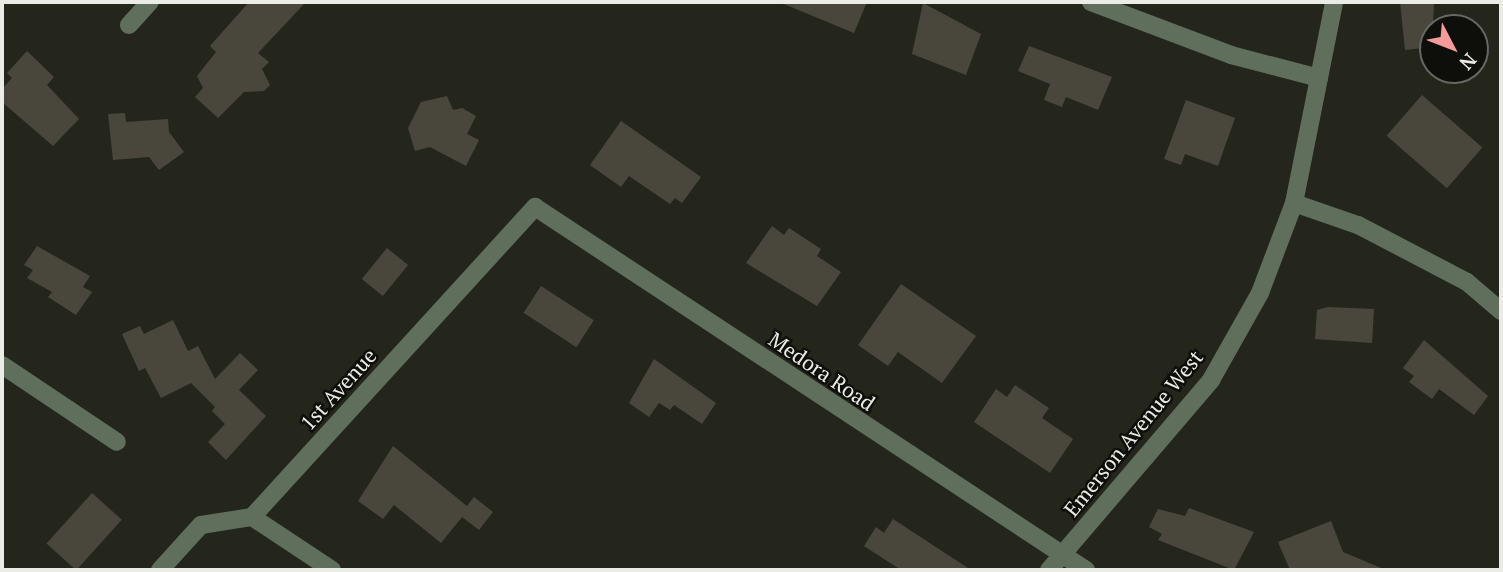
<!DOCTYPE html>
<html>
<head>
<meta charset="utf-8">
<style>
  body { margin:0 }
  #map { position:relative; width:1503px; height:572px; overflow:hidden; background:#24261c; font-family:"PT Serif",serif }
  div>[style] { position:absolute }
  .building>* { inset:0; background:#49473c; transform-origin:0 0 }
  .minor>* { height:18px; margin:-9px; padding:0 9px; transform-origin:9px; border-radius:9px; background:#606e5c }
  span { translate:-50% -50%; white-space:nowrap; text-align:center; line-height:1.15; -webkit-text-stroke:5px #0e0f0a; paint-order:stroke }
  .street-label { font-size:21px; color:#eaece5 }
  .frame { position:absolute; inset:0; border:4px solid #eaece5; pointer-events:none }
  .north { position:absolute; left:1419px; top:14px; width:70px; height:70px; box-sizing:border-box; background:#0e0f0a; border:2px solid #666762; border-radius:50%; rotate:132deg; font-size:19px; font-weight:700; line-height:28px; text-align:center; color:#eaece5 }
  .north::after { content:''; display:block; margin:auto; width:24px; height:32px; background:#f59b99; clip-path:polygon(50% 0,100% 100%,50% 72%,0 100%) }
</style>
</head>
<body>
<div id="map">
  <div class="building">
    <i style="clip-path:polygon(249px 2px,306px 2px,258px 53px,269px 62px,262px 69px,270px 85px,264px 91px,244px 92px,218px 118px,195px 97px,203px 88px,197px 76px,216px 52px,210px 46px)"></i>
    <i style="clip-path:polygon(779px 2px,867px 2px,854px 33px)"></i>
    <i style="clip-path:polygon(1400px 2px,1434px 2px,1432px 47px,1405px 50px)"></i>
    <i style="clip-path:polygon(923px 3px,981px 34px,966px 75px,912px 54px)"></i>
    <i style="clip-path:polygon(1029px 46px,1112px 77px,1098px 110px,1066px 97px,1062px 107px,1044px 100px,1050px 84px,1018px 71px)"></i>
    <i style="clip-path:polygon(27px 51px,54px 77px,47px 85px,79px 119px,53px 146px,2px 102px,2px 89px,12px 78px,7px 73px)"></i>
    <i style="left:1422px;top:95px;width:80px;height:54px;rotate:41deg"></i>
    <i style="clip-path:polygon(447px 96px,453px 110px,462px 108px,476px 116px,467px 134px,479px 140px,466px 166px,430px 147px,415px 151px,408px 128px,421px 102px)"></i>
    <i style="clip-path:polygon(1186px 100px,1235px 118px,1218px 166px,1185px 154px,1181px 165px,1164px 159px)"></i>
    <i style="clip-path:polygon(125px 113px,126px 122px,168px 119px,169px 132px,184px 152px,159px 170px,149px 157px,113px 160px,108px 114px)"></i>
    <i style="clip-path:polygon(621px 121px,701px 177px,682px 203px,675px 198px,670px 204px,629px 176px,621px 187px,590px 165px)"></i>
    <i style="clip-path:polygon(772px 226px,784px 235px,789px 228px,821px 249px,817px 256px,841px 272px,817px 306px,746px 263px)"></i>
    <i style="clip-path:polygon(37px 246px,90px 276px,83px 287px,92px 292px,76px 315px,48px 297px,52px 292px,27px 278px,33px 270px,24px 265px)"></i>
    <i style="left:387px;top:248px;width:27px;height:40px;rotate:39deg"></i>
    <i style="clip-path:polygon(901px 284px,976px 336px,942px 383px,898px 352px,888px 366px,858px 345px)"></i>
    <i style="left:541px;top:286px;width:63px;height:32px;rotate:33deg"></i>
    <i style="clip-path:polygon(1328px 307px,1374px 309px,1372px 343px,1315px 339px,1317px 310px)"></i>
    <i style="clip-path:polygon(173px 320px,188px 351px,198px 346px,215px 379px,240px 353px,258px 370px,239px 390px,266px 416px,226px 460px,208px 442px,225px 424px,212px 411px,215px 407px,191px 383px,161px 398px,145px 368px,139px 371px,122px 334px,140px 326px,144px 334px)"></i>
    <i style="clip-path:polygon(1424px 340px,1488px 396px,1474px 415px,1439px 389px,1432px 399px,1409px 382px,1414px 376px,1403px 368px)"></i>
    <i style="clip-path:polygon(654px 359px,716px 403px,702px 424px,674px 405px,670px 410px,659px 403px,649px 417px,629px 403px)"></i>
    <i style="clip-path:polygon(1015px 385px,1049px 408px,1042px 418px,1073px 439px,1050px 473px,974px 422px,996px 389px,1007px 397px)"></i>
    <i style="clip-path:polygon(393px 446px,467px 506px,474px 497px,493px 512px,479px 530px,462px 517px,441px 543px,394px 505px,383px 519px,358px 501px)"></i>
    <i style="left:92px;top:493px;width:40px;height:68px;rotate:42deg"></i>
    <i style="clip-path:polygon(1189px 508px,1254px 532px,1234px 570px,1158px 540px,1162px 534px,1149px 527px,1158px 509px,1185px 516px)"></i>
    <i style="clip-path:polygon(893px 519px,971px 570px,901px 570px,864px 546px,876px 527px,884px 533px)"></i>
    <i style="clip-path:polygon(1331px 521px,1343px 552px,1386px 570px,1290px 570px,1278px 542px)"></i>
  </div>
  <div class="minor">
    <i style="left:1091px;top:2px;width:150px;rotate:20.7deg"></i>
    <i style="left:1231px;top:55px;width:91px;rotate:14.6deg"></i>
    <i style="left:129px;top:25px;width:31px;rotate:-48deg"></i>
    <i style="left:1294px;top:203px;width:68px;rotate:19deg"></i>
    <i style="left:1358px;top:225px;width:123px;rotate:27.6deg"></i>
    <i style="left:1467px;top:282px;width:45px;rotate:40.5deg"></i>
    <i style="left:2px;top:365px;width:138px;rotate:33.8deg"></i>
    <i style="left:252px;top:517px;width:96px;rotate:33.5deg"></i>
    <i style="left:160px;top:570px;width:61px;rotate:-47.7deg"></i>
    <i style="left:201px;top:525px;width:52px;rotate:-8.9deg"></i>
    <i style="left:252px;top:517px;width:420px;rotate:-47.6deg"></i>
    <i style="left:535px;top:207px;width:660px;rotate:33.38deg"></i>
    <i style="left:1049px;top:570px;width:250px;rotate:-49.5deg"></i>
    <i style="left:1211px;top:380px;width:100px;rotate:-60.6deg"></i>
    <i style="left:1260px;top:293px;width:96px;rotate:-69.3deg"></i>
    <i style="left:1294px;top:203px;width:205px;rotate:-78.7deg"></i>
  </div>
  <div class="street-label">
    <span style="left:822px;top:371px;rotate:34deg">Medora Road</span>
    <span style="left:338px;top:389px;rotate:-48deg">1st Avenue</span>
    <span style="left:1133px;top:433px;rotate:-51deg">Emerson Avenue West</span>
  </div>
  <div class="frame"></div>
  <div class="north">N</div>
</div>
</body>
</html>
